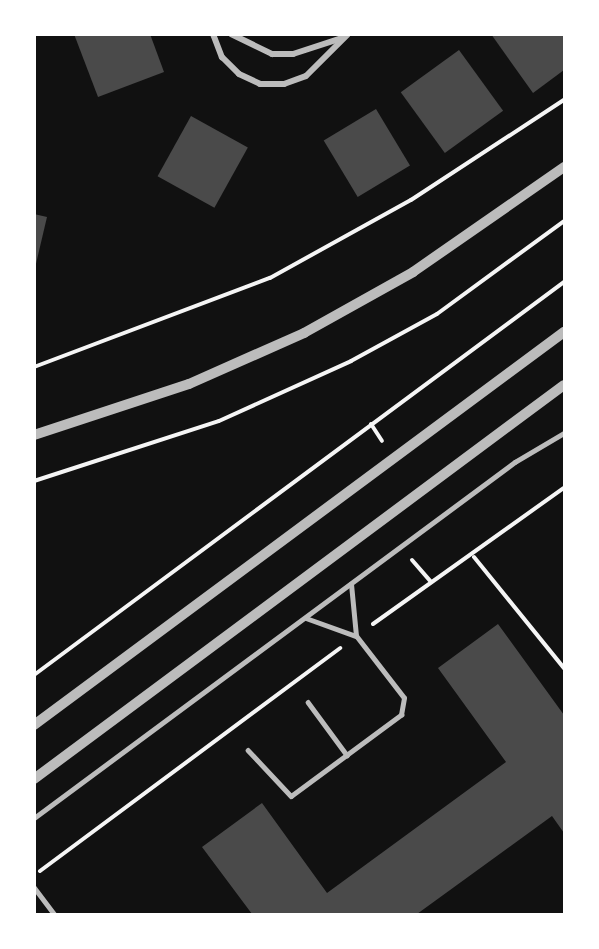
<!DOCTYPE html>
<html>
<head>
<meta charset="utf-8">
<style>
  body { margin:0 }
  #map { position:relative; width:599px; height:949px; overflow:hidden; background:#111; font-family:Barlow,sans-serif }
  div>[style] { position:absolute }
  .building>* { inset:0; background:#4a4a4a; transform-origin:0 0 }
  .path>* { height:4px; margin:-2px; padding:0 2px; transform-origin:2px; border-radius:2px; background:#f5f5f5 }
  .service>* { height:4.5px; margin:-2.25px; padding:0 2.25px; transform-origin:2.25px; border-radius:2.25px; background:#bcbcbc }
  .minor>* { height:6px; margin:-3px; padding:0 3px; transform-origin:3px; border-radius:3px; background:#bcbcbc }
  .tertiary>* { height:10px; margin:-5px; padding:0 5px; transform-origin:5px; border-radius:5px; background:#bcbcbc }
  span { translate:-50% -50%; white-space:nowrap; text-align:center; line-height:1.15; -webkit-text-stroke:5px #fff; paint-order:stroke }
  .frame { position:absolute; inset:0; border:36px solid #fff; pointer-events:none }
</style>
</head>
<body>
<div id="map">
  <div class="building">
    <i style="clip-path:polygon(74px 34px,150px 34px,164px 72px,98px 97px)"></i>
    <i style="clip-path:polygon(491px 34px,564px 34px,564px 70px,533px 93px)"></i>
    <i style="left:459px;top:50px;width:75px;height:72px;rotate:54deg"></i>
    <i style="left:376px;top:109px;width:66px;height:61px;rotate:59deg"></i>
    <i style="left:191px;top:116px;width:65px;height:69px;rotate:29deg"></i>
    <i style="clip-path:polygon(34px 214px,47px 217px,35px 268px,34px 268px)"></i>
    <i style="clip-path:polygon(498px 624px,564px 715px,564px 833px,552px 816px,417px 914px,252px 914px,202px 847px,262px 803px,327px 893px,506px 762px,438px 668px)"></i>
  </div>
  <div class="path">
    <i style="left:34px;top:367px;width:252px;rotate:-20.7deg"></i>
    <i style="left:270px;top:278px;width:161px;rotate:-29deg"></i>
    <i style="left:411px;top:200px;width:183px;rotate:-33.2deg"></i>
    <i style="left:371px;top:424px;width:20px;rotate:57deg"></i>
    <i style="left:34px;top:481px;width:194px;rotate:-18deg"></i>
    <i style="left:219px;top:421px;width:145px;rotate:-24.4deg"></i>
    <i style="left:351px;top:361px;width:98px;rotate:-28.7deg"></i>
    <i style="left:437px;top:314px;width:157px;rotate:-36.2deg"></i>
    <i style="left:474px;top:557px;width:143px;rotate:51deg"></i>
    <i style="left:412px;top:560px;width:29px;rotate:49deg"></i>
    <i style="left:373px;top:624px;width:234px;rotate:-35.5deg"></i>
    <i style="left:34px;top:675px;width:660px;rotate:-36.56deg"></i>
    <i style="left:40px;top:871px;width:374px;rotate:-36.6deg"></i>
  </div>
  <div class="service">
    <i style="left:306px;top:618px;width:53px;rotate:19.8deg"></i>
    <i style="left:308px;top:702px;width:66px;rotate:53.7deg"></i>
    <i style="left:248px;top:750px;width:63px;rotate:46.9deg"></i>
    <i style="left:291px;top:796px;width:137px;rotate:-36.4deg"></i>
    <i style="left:401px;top:715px;width:17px;rotate:-80deg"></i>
    <i style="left:404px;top:698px;width:78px;rotate:-127.7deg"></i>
    <i style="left:356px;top:636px;width:52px;rotate:-95.5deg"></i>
    <i style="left:34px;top:818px;width:598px;rotate:-36.51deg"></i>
    <i style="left:515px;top:462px;width:57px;rotate:-30.6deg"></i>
    <i style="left:34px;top:887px;width:34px;rotate:53deg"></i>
  </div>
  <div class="minor">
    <i style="left:213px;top:34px;width:25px;rotate:69deg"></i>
    <i style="left:222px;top:57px;width:24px;rotate:45deg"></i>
    <i style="left:239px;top:74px;width:23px;rotate:25deg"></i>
    <i style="left:260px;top:84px;width:24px"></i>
    <i style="left:284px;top:84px;width:23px;rotate:-20deg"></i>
    <i style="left:306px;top:76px;width:59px;rotate:-45deg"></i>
    <i style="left:231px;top:34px;width:46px;rotate:26deg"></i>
    <i style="left:272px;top:54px;width:21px"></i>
    <i style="left:293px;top:54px;width:52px;rotate:-18.1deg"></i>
  </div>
  <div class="tertiary">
    <i style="left:34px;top:435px;width:163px;rotate:-18.2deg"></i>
    <i style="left:189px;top:384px;width:126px;rotate:-23.9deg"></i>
    <i style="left:304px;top:333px;width:125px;rotate:-29.2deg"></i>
    <i style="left:413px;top:272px;width:184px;rotate:-34.8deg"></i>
    <i style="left:34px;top:725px;width:660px;rotate:-36.56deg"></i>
    <i style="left:34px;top:779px;width:660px;rotate:-36.63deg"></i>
  </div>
  <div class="frame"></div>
</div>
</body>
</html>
